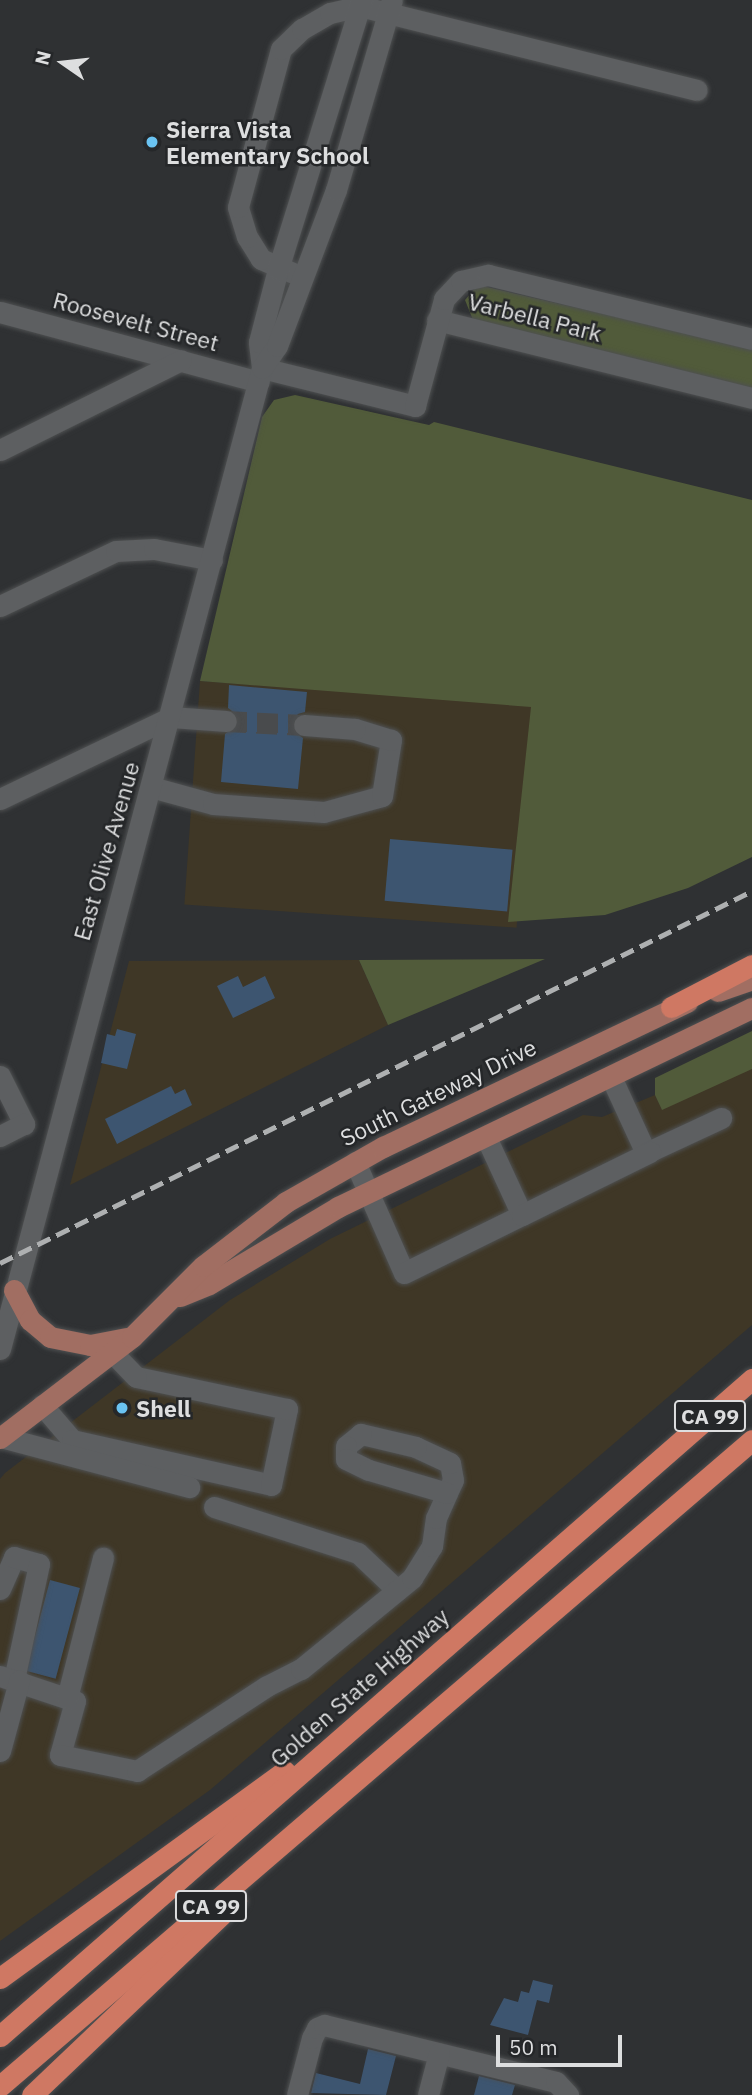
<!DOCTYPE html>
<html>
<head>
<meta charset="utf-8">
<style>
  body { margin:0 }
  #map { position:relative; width:752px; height:2095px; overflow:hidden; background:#2f3133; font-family:"IBM Plex Sans",sans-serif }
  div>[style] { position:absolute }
  .commercial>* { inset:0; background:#3f3726; transform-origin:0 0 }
  .green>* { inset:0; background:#515b3a }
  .building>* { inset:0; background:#3d5570; transform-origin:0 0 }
  .minor-tunnel>* { height:21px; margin-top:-10.5px; transform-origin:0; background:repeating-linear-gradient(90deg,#494b4d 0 21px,transparent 0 31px) }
  .roads { filter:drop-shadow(0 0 2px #4e5051) drop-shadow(0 0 2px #4e5051) }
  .minor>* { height:21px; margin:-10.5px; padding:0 10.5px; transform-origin:10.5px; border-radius:10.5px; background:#5d5f61 }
  .major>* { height:21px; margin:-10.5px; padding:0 10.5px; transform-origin:10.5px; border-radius:10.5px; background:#a16e62 }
  .highway>* { height:21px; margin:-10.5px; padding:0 10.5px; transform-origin:10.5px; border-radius:10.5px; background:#cf7863 }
  .rail>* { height:5px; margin-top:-2.5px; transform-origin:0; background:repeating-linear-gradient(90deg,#aeb0b1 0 14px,transparent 0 21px) }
  .dots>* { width:19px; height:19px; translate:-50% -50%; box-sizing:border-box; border:4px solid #252729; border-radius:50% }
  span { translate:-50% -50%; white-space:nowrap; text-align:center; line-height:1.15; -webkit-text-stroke:5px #252729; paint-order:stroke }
  .shield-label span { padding:2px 5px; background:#252729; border:2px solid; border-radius:5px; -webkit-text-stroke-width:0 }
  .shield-label { font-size:21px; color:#dddedf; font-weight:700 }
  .poi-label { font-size:23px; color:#dddedf; font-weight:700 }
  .left { translate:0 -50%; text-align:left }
  .street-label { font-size:23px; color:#dddedf }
  .north { position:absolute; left:28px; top:28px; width:70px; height:70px; -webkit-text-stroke:5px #252729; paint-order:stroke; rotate:284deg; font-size:19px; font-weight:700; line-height:28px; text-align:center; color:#dddedf }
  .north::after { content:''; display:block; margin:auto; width:24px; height:32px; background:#dddedf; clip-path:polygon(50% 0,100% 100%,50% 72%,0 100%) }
  .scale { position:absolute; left:496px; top:2035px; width:126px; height:32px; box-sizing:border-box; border:4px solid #dddedf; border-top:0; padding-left:9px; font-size:21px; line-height:24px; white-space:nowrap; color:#dddedf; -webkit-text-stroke:5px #252729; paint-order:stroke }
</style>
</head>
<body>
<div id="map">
  <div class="commercial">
    <i style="left:200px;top:681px;width:333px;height:224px;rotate:4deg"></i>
    <i style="clip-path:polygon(359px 960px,388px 1025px,70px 1185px,129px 961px)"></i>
    <i style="clip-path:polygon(752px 1068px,752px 1325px,210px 1790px,0 1941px,0 1479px,5px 1473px,230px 1300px,330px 1239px,583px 1115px,602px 1117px,655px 1095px,662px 1109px)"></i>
  </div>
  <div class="green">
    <i style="clip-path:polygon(478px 285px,752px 348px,752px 390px,473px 320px,465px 300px)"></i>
    <i style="clip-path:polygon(295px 395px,429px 425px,434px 422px,752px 500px,752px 857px,688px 888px,605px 915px,508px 922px,531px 707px,200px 681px,262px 417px,274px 400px)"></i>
    <i style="clip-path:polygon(545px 959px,388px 1025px,359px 960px)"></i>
    <i style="clip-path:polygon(752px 1031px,752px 1069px,662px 1110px,655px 1095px,655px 1078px)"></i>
  </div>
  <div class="building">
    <i style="clip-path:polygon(229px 685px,307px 692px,305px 712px,298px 714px,291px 723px,293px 731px,303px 738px,298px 789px,221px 782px,225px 734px,239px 723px,237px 715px,228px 708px)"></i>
    <i style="left:390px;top:839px;width:123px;height:62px;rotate:5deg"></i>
    <i style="clip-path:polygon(238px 976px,243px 987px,265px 976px,275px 998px,233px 1018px,217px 986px)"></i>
    <i style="clip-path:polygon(117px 1029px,136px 1034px,127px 1069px,101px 1063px,107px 1034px,115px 1036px)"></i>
    <i style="clip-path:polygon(171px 1086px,175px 1094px,185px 1089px,192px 1105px,117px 1144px,105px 1119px)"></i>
    <i style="left:50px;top:1580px;width:31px;height:94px;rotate:15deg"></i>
    <i style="clip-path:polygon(533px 1980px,553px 1985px,549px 2003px,537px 2000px,528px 2035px,490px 2025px,504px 1998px,518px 2002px,521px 1991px,529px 1993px)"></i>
    <i style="clip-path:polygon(368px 2049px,396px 2056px,386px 2095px,311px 2093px,316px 2073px,360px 2084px)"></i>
    <i style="clip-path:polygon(479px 2076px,515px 2085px,512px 2095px,474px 2095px)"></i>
  </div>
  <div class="minor-tunnel">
    <i style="left:226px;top:721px;width:78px;rotate:2.9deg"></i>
  </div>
  <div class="roads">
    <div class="minor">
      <i style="left:300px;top:276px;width:43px;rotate:-156.4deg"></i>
      <i style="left:261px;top:259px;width:26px;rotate:-122deg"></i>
      <i style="left:247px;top:237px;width:31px;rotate:-107deg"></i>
      <i style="left:238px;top:207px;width:164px;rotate:-74.8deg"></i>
      <i style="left:281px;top:49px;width:29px;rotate:-44deg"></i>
      <i style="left:302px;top:29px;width:32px;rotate:-30deg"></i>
      <i style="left:330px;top:13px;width:31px;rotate:-13deg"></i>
      <i style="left:360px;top:6px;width:347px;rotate:14deg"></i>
      <i style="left:0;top:312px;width:268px;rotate:15.1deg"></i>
      <i style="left:437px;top:320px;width:325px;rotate:13.9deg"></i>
      <i style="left:262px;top:368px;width:158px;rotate:13.9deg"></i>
      <i style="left:415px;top:406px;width:111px;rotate:-74.8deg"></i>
      <i style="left:444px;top:299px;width:25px;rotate:-47deg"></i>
      <i style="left:461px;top:281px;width:28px;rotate:-13deg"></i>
      <i style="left:488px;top:275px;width:272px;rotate:13.6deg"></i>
      <i style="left:262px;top:368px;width:26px;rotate:-97deg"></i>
      <i style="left:259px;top:342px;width:75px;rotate:-75.4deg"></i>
      <i style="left:278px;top:269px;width:282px;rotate:-72.7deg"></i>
      <i style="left:0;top:450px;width:202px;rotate:-26.4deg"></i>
      <i style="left:0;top:606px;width:128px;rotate:-25.4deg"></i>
      <i style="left:116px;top:551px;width:38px;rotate:-3deg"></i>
      <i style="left:154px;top:549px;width:59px;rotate:10.7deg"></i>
      <i style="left:151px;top:787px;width:64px;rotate:15.3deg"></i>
      <i style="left:213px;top:804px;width:111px;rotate:4.1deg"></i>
      <i style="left:324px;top:812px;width:60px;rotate:-15.4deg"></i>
      <i style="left:382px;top:796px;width:57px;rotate:-80.9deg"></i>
      <i style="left:391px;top:740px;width:38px;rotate:-163deg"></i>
      <i style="left:355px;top:729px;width:51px;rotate:-175.5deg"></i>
      <i style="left:0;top:799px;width:190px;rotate:-25.6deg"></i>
      <i style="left:171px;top:717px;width:55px;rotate:4.2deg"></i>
      <i style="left:0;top:1076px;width:54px;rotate:63.4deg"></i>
      <i style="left:611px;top:1077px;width:84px;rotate:65.3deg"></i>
      <i style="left:646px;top:1153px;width:83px;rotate:-25deg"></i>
      <i style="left:0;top:1136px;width:27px;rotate:-27deg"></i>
      <i style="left:355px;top:1162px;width:121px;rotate:66.2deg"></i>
      <i style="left:404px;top:1273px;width:131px;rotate:-26.2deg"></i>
      <i style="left:522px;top:1215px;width:86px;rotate:-114.8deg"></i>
      <i style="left:522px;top:1215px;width:143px;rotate:-26.2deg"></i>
      <i style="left:0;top:1349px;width:1015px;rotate:-75.05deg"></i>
      <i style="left:262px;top:368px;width:27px;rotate:-56deg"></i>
      <i style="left:277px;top:346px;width:167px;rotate:-69.3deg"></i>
      <i style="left:336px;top:190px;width:198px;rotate:-73.6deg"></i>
      <i style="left:42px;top:1405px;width:46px;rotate:49.4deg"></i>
      <i style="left:72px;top:1440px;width:204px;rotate:12.7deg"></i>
      <i style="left:271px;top:1485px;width:78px;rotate:-78.1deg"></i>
      <i style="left:287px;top:1409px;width:154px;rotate:-168deg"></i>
      <i style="left:136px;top:1377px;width:35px;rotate:-134deg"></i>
      <i style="left:1px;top:1437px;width:195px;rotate:14.9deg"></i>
      <i style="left:214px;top:1507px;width:151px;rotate:17.7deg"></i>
      <i style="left:358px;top:1553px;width:54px;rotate:43.5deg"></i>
      <i style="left:0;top:1589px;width:35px;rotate:-66deg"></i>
      <i style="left:14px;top:1557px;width:26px;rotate:16deg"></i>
      <i style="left:39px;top:1564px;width:119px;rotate:102.2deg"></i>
      <i style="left:0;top:1676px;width:79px;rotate:18.4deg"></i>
      <i style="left:75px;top:1701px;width:56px;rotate:105.5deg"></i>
      <i style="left:60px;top:1755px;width:79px;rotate:11.7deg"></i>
      <i style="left:137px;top:1771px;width:155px;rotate:-33.2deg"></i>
      <i style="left:267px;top:1686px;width:38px;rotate:-27deg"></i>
      <i style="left:301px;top:1669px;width:144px;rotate:-39.3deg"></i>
      <i style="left:412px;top:1578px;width:38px;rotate:-58deg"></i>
      <i style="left:432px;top:1546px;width:28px;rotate:-82deg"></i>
      <i style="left:436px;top:1518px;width:27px;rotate:-66deg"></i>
      <i style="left:447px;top:1493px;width:14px;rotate:-65deg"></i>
      <i style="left:453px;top:1480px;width:17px;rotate:-100deg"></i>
      <i style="left:450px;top:1463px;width:38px;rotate:-155deg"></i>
      <i style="left:416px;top:1447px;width:57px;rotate:-166.7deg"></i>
      <i style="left:361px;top:1434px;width:19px;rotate:141deg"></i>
      <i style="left:346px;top:1446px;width:13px;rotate:90deg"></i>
      <i style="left:346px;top:1459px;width:25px;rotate:26deg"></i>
      <i style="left:369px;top:1470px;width:81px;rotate:16.4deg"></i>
      <i style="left:67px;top:1698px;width:145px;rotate:-75.6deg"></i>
      <i style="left:0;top:1751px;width:73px;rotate:-74.8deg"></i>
      <i style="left:297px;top:2095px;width:59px;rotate:-75.3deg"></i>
      <i style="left:312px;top:2038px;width:11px;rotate:-63deg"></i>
      <i style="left:317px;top:2028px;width:8px;rotate:-23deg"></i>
      <i style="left:324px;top:2025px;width:239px;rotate:13.8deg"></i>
      <i style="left:556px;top:2082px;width:18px;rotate:47deg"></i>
      <i style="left:428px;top:2095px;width:43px;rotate:-75.3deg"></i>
    </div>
    <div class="major">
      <i style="left:718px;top:991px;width:36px;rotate:-19deg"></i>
      <i style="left:14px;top:1290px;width:34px;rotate:62deg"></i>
      <i style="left:30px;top:1320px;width:26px;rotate:40deg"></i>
      <i style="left:50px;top:1337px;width:41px;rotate:11.3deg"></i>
      <i style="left:90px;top:1345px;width:37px;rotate:-11deg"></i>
      <i style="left:180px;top:1296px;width:31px;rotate:-22deg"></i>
      <i style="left:209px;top:1284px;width:150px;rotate:-30.8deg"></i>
      <i style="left:338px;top:1207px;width:459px;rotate:-25.7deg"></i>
      <i style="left:0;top:1438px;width:166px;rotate:-37.4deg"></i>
      <i style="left:132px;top:1337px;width:100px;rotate:-45deg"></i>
      <i style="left:203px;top:1266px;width:105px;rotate:-37.6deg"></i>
      <i style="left:286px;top:1202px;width:112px;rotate:-29.6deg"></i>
      <i style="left:383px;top:1147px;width:337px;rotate:-25.5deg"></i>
    </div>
    <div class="highway">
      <i style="left:671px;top:1007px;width:91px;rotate:-27.4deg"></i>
      <i style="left:0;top:1978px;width:352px;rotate:-36deg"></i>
      <i style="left:0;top:2036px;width:999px;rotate:-41.14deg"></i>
      <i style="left:0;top:2086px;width:991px;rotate:-40.66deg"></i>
      <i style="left:32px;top:2095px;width:282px;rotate:-43.6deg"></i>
    </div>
  </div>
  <div class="rail">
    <i style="left:0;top:1263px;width:839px;rotate:-26.32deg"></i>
  </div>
  <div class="dots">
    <i style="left:152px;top:142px;background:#6ac3f2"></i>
    <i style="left:122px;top:1408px;background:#6ac3f2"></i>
  </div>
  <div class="shield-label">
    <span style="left:710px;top:1416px">CA 99</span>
    <span style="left:211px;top:1906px">CA 99</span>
  </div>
  <div class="poi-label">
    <span class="left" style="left:166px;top:142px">Sierra Vista<br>Elementary School</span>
    <span class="left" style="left:136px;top:1408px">Shell</span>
  </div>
  <div class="street-label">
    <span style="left:535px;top:317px;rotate:14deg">Varbella Park</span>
    <span style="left:136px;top:321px;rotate:15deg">Roosevelt Street</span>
    <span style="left:106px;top:851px;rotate:-74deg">East Olive Avenue</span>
    <span style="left:438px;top:1092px;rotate:-26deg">South Gateway Drive</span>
    <span style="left:359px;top:1687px;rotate:-41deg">Golden State Highway</span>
  </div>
  <div class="north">N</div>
  <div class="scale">50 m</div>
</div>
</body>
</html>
